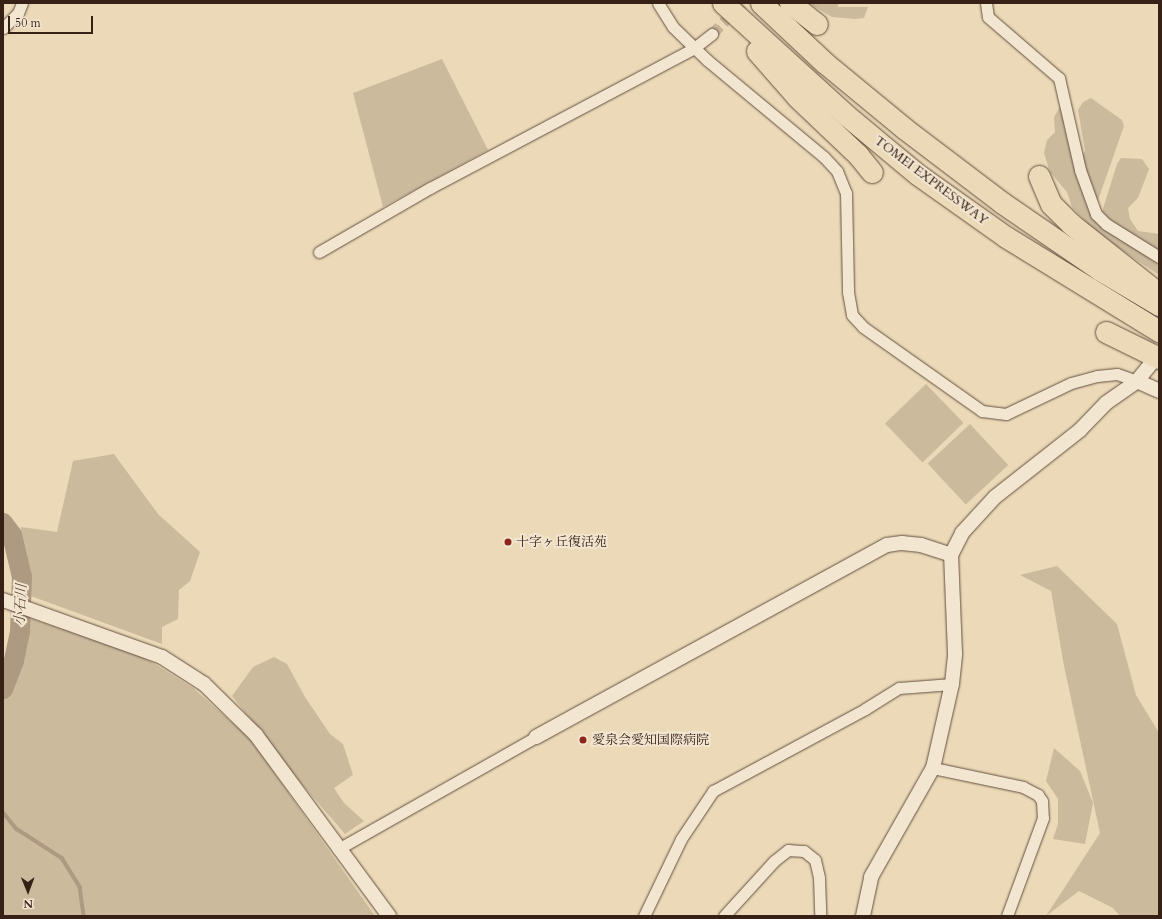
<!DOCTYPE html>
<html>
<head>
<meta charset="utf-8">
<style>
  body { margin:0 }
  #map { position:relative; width:1162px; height:919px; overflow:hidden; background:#ebd9b8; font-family:Cardo,"Noto Serif JP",serif }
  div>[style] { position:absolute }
  .green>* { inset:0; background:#ccba9d; transform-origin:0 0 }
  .stream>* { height:3.5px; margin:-1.75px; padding:0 1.75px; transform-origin:1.75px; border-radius:1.75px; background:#ae9a81 }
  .river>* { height:20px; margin:-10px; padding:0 10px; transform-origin:10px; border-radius:10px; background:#ae9a81 }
  .minor-tunnel>* { height:11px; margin-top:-5.5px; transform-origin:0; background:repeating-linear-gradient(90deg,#c7b498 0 11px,transparent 0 16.5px) }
  .roads { filter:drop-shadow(0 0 1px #644f3f) drop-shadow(0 0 1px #644f3f) }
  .minor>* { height:11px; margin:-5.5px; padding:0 5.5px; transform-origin:5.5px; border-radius:5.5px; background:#f2e6d1 }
  .tertiary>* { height:14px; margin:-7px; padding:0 7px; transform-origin:7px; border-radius:7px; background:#f2e6d1 }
  .motorway>* { height:21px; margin:-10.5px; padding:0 10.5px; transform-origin:10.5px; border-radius:10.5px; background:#ebd9b8 }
  .dots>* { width:11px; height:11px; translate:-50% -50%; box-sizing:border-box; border:2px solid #f2e6d1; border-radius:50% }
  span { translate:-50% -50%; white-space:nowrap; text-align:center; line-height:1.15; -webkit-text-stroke:4px #f2e6d1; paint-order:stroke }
  .street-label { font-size:13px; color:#372117 }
  .poi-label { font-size:13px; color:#372117 }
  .left { translate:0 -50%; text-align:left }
  .water-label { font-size:14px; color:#614b3c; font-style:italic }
  .frame { position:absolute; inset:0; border:4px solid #372117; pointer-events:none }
  .north { position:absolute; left:8px; top:871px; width:40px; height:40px; -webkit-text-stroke:3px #f2e6d1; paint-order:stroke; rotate:179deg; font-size:11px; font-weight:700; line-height:16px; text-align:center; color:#372117 }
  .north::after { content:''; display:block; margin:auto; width:14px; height:18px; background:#372117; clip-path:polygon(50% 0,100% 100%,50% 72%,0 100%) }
  .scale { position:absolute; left:8px; top:16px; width:85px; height:18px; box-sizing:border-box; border:2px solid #372117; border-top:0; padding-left:5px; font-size:12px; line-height:14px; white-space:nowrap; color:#372117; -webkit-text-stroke:3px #f2e6d1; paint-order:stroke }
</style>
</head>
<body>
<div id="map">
  <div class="green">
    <i style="clip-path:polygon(808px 3px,838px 3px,838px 7px,868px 7px,864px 18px,855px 19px,832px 17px)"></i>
    <i style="clip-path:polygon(442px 59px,488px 150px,383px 207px,353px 93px)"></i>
    <i style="clip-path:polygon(1091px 98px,1122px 120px,1124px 126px,1096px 206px,1082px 156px,1085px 151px,1078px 110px,1083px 102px)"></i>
    <i style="clip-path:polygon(1061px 105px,1090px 213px,1159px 261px,1159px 275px,1096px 233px,1072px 207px,1067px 192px,1050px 172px,1044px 153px,1047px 140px,1055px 132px,1054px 117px)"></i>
    <i style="clip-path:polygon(1121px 158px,1142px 159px,1149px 169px,1138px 198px,1128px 208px,1130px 219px,1138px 231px,1159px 234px,1159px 252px,1124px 232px,1102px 212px,1117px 164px)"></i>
    <i style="left:926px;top:384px;width:54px;height:57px;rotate:46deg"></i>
    <i style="left:970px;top:424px;width:56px;height:58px;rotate:47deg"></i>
    <i style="clip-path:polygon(114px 454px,158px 514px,200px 552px,190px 581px,179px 590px,178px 619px,162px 627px,162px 644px,28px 595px,21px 545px,21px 527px,57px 532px,73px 461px)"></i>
    <i style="clip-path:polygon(1057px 566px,1117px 624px,1136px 695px,1159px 733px,1159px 916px,1120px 916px,1113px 908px,1079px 891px,1046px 916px,1100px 833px,1064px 666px,1051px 591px,1020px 575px)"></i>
    <i style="clip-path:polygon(26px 617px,142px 656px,193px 688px,229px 720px,249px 737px,375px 916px,3px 916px,3px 702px,12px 684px,22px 648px)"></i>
    <i style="clip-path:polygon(274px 657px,287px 664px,305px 697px,330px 734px,343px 744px,353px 775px,334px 788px,344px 803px,364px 821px,345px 834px,300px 782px,232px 696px,253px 667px)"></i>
    <i style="clip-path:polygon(1054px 748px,1080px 771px,1093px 803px,1085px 844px,1053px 839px,1058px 824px,1058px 799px,1046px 781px)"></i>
  </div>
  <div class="stream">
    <i style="left:3px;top:812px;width:22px;rotate:51deg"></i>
    <i style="left:17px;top:829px;width:54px;rotate:32.8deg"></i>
    <i style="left:62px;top:858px;width:34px;rotate:58deg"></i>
    <i style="left:80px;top:887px;width:29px;rotate:82deg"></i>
  </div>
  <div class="river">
    <i style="left:3px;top:523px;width:15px;rotate:53deg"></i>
    <i style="left:12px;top:535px;width:43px;rotate:76.6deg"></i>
    <i style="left:22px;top:577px;width:55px;rotate:92.1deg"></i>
    <i style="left:20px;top:632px;width:30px;rotate:102deg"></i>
    <i style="left:14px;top:661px;width:30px;rotate:111deg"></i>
  </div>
  <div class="minor-tunnel">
    <i style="left:712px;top:34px;width:43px;rotate:-45.9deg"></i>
  </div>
  <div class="roads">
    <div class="minor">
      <i style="left:658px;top:3px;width:28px;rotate:58deg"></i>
      <i style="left:673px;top:27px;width:47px;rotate:44.1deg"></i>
      <i style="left:707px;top:60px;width:152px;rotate:39.7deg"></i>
      <i style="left:824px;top:157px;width:19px;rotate:47deg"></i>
      <i style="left:837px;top:171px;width:24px;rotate:68deg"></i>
      <i style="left:846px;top:193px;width:99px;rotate:88.8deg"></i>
      <i style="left:848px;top:292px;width:23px;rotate:80deg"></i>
      <i style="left:852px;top:315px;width:16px;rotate:47deg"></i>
      <i style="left:863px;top:327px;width:146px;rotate:35.2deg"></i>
      <i style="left:982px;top:411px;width:24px;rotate:7deg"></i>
      <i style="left:1006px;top:414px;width:72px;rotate:-25.5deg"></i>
      <i style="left:1071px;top:383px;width:27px;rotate:-15deg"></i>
      <i style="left:1097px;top:376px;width:20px;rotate:-6deg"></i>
      <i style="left:1117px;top:374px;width:21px;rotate:19deg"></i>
      <i style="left:986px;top:3px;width:14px;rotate:82deg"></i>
      <i style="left:988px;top:17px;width:94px;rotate:40.7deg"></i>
      <i style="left:1059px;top:78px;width:94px;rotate:77.1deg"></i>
      <i style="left:1080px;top:170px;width:47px;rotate:70deg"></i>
      <i style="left:1096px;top:214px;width:14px;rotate:45deg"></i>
      <i style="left:1106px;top:224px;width:62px;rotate:31.9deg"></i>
      <i style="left:3px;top:28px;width:21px;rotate:-45deg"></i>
      <i style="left:18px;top:13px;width:11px;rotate:-68deg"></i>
      <i style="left:319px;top:252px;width:128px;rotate:-30deg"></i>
      <i style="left:430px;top:188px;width:299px;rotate:-27.9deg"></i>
      <i style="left:694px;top:48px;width:23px;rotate:-38deg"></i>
      <i style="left:933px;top:768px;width:92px;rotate:11.9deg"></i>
      <i style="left:1023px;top:787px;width:17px;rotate:28deg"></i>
      <i style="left:1038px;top:795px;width:7px;rotate:56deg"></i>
      <i style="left:1042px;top:801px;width:17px;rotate:87deg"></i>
      <i style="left:1043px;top:818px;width:104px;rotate:110.2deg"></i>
      <i style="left:338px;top:849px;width:227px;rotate:-29.5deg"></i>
      <i style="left:644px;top:916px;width:85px;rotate:-64.3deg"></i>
      <i style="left:681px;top:839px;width:58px;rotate:-56.3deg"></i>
      <i style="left:713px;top:791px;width:173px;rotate:-28.3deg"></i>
      <i style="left:865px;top:709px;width:40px;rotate:-32deg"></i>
      <i style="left:899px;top:688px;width:53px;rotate:-4.3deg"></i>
      <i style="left:724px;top:916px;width:74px;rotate:-47.7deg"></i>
      <i style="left:774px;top:861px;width:18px;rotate:-38deg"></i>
      <i style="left:788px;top:850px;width:16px;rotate:4deg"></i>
      <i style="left:804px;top:851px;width:14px;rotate:39deg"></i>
      <i style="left:815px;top:860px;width:18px;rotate:77deg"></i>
      <i style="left:819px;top:878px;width:38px;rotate:88deg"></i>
    </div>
    <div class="tertiary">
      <i style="left:1137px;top:381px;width:24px;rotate:24deg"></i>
      <i style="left:3px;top:600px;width:169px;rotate:19.7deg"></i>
      <i style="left:162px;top:657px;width:50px;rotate:32.7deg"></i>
      <i style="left:204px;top:684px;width:73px;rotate:44.4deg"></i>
      <i style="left:256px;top:735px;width:225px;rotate:53.7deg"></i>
      <i style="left:536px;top:737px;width:400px;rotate:-28.7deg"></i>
      <i style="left:887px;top:545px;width:15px;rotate:-8deg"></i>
      <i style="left:902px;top:543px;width:19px;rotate:6deg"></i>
      <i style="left:921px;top:545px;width:32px;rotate:18deg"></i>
      <i style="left:863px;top:916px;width:40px;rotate:-78deg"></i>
      <i style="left:871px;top:877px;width:125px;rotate:-60.4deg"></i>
      <i style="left:933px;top:768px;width:86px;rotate:-77.3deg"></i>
      <i style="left:952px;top:684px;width:31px;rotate:-84deg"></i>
      <i style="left:955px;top:653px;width:98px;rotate:-92.3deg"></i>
      <i style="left:951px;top:555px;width:25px;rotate:-63deg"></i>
      <i style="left:962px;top:533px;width:49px;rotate:-47.5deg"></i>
      <i style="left:995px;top:497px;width:108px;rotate:-38.2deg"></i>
      <i style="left:1080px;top:430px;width:37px;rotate:-46deg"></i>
      <i style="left:1106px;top:403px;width:38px;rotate:-35deg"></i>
      <i style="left:1137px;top:381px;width:22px;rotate:-51deg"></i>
    </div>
    <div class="motorway">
      <i style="left:723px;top:3px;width:166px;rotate:42.3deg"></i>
      <i style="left:846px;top:115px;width:92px;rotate:39.7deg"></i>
      <i style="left:917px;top:174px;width:109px;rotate:35.3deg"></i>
      <i style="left:1006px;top:237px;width:180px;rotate:31.6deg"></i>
      <i style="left:761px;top:3px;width:88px;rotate:43.2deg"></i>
      <i style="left:825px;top:63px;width:104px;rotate:39.5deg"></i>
      <i style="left:905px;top:129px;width:121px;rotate:37.2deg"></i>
      <i style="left:1001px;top:202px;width:120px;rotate:34.5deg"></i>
      <i style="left:1100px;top:270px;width:69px;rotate:30.7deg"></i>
      <i style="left:790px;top:3px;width:34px;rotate:38deg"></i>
      <i style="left:757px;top:51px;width:62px;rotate:48.9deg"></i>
      <i style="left:798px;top:98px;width:83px;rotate:43.5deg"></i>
      <i style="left:858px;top:155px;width:22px;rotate:51deg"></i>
      <i style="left:1039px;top:176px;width:30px;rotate:67deg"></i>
      <i style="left:1051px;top:204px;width:28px;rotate:45deg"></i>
      <i style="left:1071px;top:224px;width:105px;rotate:38.4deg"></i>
      <i style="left:1106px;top:332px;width:59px;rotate:26.1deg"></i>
    </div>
  </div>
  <div class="dots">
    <i style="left:508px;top:542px;background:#8f2418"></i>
    <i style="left:583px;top:740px;background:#8f2418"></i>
  </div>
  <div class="street-label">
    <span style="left:931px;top:181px;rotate:37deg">TOMEI EXPRESSWAY</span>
  </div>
  <div class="poi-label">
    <span class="left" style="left:516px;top:542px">十字ヶ丘復活苑</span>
    <span class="left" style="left:592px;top:740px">愛泉会愛知国際病院</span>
  </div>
  <div class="water-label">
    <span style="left:21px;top:605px;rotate:-87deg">小石川</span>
  </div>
  <div class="frame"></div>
  <div class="north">N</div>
  <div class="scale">50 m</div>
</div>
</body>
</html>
